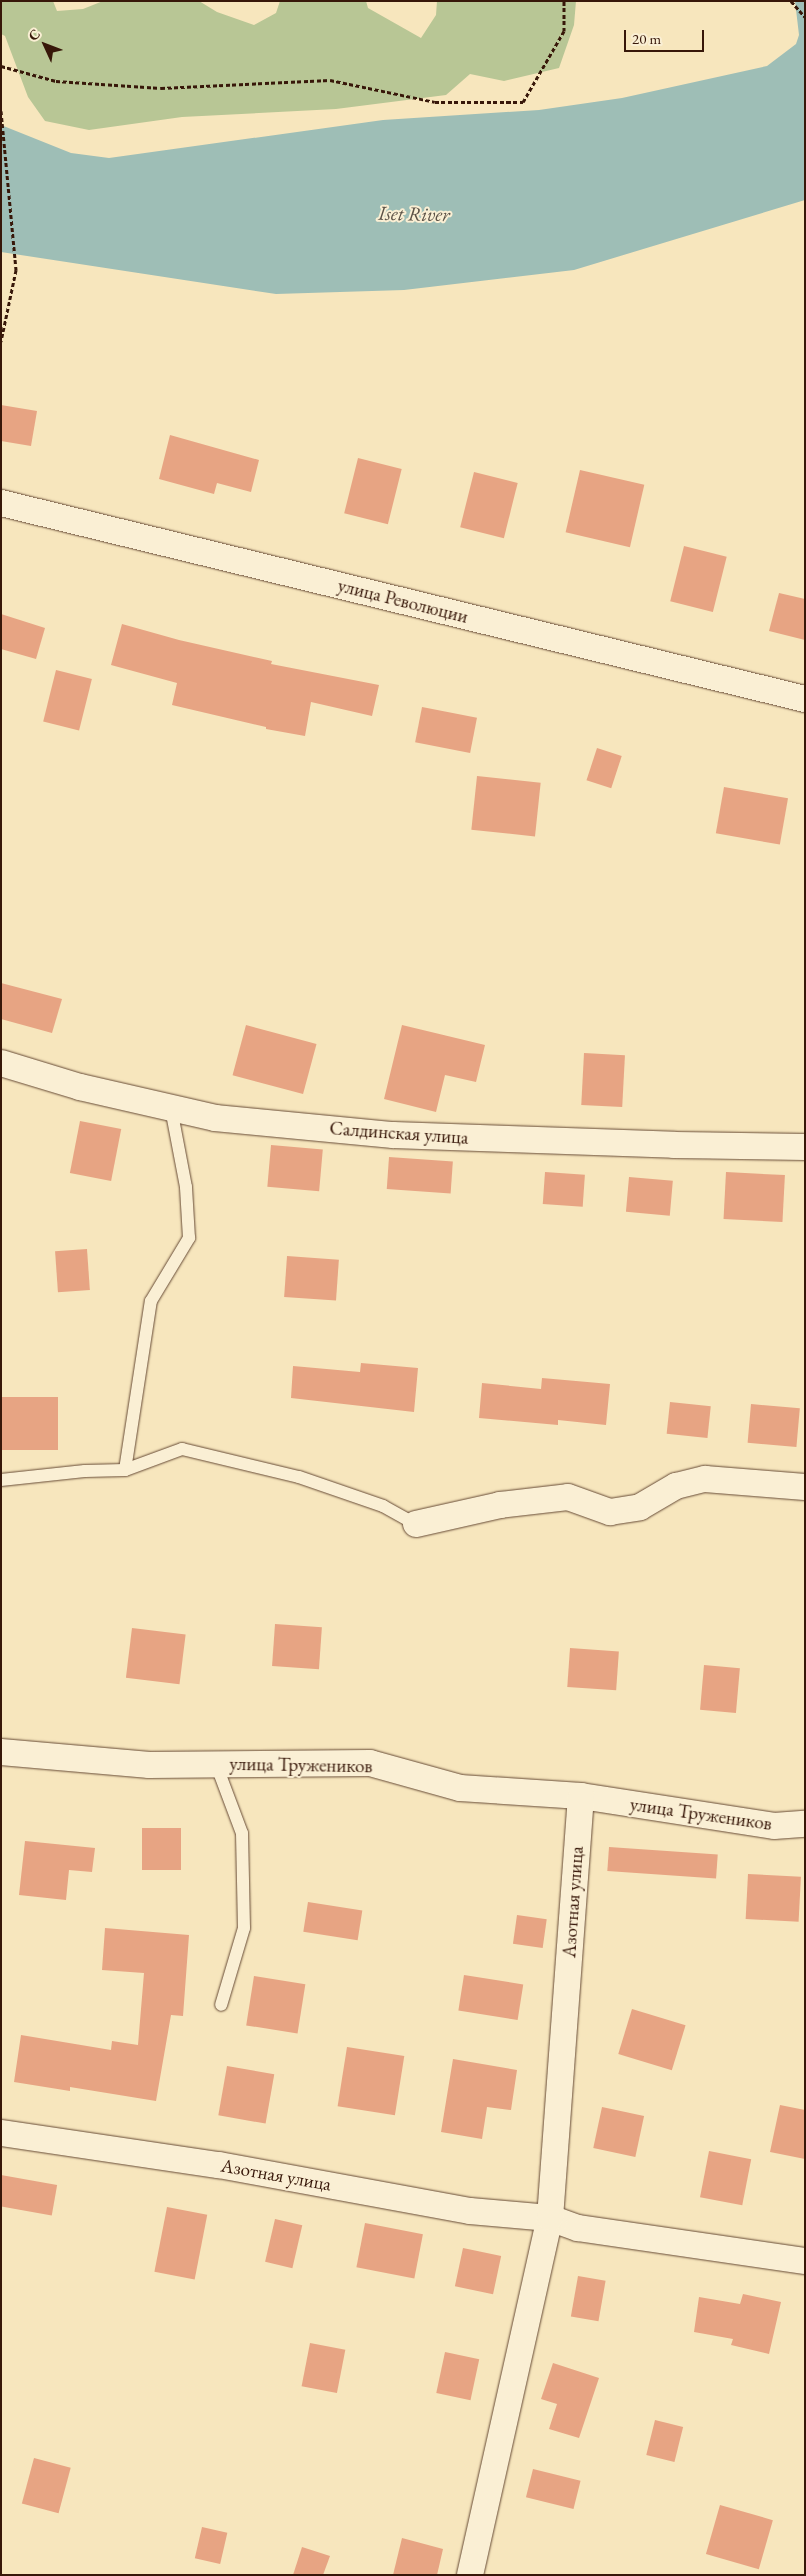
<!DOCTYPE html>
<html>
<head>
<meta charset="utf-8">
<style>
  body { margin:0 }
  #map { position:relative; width:806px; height:2576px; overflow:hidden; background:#f7e6bd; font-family:"EB Garamond",serif }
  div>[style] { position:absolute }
  .green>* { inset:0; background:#b8c695 }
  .water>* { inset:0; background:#9ebeb6 }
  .building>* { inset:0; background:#e7a483; transform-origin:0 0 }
  .path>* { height:3px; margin-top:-1.5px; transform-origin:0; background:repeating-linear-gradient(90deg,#371709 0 4px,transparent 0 6.5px) }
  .roads { filter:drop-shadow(0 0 1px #674b36) drop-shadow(0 0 1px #674b36) }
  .service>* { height:12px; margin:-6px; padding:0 6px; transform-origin:6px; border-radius:6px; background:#faefd4 }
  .minor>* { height:26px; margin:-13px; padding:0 13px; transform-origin:13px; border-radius:13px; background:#faefd4 }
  span { translate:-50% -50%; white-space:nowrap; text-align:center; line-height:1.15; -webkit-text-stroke:4px #faefd4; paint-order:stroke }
  .street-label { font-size:19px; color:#371709 }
  .water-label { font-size:20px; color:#5b5146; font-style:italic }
  .frame { position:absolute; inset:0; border:2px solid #371709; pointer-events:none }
  .north { position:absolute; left:20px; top:20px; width:50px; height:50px; -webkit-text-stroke:4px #faefd4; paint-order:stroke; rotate:313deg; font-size:14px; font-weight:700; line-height:20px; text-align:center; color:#371709 }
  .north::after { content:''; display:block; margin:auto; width:18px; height:22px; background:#371709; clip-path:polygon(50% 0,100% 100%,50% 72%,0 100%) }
  .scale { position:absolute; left:624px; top:30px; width:80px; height:22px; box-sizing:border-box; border:2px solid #371709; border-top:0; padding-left:6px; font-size:15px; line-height:18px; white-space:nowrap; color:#371709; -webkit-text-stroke:4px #faefd4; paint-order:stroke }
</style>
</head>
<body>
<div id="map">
  <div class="green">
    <i style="clip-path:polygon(1px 1px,53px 1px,57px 11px,83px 9px,103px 1px,199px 1px,217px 12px,254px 25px,276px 13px,280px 1px,366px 1px,368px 8px,421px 38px,436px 15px,437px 1px,576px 1px,574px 25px,559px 68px,504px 81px,470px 74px,446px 95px,336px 109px,182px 117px,89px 130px,45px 121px,28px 97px,5px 36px,1px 34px)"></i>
  </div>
  <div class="water">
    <i style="clip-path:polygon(795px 1px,805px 1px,805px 200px,574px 270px,404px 290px,276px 294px,1px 252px,1px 125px,71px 153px,109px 158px,383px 120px,539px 110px,622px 98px,767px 66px,796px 44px,799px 35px)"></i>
  </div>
  <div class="building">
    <i style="clip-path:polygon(1px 405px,37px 411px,31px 446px,1px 441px)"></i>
    <i style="clip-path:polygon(170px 435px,259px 460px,251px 492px,217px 483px,214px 494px,159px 479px)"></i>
    <i style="left:358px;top:458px;width:45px;height:57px;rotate:14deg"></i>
    <i style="left:580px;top:470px;width:66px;height:64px;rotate:13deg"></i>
    <i style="left:474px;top:472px;width:45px;height:57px;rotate:14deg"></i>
    <i style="left:684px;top:546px;width:44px;height:57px;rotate:14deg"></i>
    <i style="clip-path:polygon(779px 593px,805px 599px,805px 640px,769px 631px)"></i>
    <i style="clip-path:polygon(1px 614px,45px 628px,36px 659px,1px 649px)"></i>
    <i style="clip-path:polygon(122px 624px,179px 640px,272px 661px,271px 664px,379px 685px,372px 716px,311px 702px,305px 736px,266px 729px,266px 727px,172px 705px,177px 683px,111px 665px)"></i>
    <i style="left:56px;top:670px;width:37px;height:53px;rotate:14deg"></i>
    <i style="left:422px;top:707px;width:56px;height:36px;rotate:11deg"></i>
    <i style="left:597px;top:748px;width:26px;height:34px;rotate:18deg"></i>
    <i style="left:477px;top:776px;width:64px;height:54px;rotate:6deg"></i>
    <i style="left:724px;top:787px;width:65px;height:47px;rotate:10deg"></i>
    <i style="clip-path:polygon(1px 983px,62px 999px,52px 1033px,1px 1019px)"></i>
    <i style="left:246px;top:1025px;width:73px;height:52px;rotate:15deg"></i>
    <i style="clip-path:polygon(402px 1025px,485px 1045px,476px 1082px,445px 1075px,436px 1112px,384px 1099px)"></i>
    <i style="left:584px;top:1053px;width:41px;height:52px;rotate:3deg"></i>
    <i style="left:80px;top:1121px;width:42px;height:53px;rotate:11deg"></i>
    <i style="left:271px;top:1145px;width:52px;height:42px;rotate:5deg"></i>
    <i style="left:389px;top:1157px;width:64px;height:32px;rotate:4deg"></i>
    <i style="left:545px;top:1172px;width:40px;height:32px;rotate:4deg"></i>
    <i style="left:726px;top:1172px;width:59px;height:47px;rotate:3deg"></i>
    <i style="left:629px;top:1177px;width:44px;height:35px;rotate:5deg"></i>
    <i style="left:87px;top:1249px;width:41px;height:32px;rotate:86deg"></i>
    <i style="left:287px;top:1256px;width:52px;height:41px;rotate:4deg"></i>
    <i style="clip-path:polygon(361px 1363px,418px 1368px,414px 1412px,291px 1398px,293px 1366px,360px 1372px)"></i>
    <i style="clip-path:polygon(542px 1378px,610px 1384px,606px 1425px,558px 1420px,558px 1425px,479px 1418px,482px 1383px,541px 1389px)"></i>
    <i style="left:1px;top:1397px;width:57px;height:53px"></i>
    <i style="left:670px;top:1402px;width:41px;height:32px;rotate:6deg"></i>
    <i style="left:751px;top:1404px;width:49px;height:39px;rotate:5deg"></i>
    <i style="left:275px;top:1624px;width:47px;height:42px;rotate:4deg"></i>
    <i style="left:132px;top:1628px;width:54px;height:50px;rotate:7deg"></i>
    <i style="left:570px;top:1648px;width:49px;height:39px;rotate:4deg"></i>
    <i style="left:704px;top:1665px;width:36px;height:45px;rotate:5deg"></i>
    <i style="left:181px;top:1828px;width:42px;height:39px;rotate:90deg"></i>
    <i style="clip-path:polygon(25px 1841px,95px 1848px,92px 1872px,69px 1870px,66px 1900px,19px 1895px)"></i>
    <i style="left:609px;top:1847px;width:109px;height:24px;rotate:4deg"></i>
    <i style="left:748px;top:1874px;width:53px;height:45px;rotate:3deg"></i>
    <i style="left:308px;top:1902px;width:55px;height:30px;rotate:9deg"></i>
    <i style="left:517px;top:1915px;width:30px;height:29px;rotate:8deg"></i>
    <i style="clip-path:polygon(105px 1928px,189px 1935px,183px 2016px,171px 2015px,156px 2101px,70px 2087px,70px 2091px,14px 2082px,21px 2035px,111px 2050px,112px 2041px,138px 2045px,144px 1973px,102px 1970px)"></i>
    <i style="left:464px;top:1975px;width:60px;height:36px;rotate:9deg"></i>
    <i style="left:254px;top:1976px;width:52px;height:50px;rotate:9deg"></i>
    <i style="left:632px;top:2009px;width:56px;height:47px;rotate:17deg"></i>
    <i style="left:347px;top:2047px;width:58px;height:60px;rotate:9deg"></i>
    <i style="clip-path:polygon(453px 2059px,517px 2070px,511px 2110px,487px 2107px,482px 2139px,441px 2132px)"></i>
    <i style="left:227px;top:2066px;width:48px;height:50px;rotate:10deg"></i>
    <i style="clip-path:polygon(780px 2105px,805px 2110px,805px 2159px,770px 2152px)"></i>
    <i style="left:602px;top:2107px;width:43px;height:42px;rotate:12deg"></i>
    <i style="left:709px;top:2151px;width:43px;height:47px;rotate:11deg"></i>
    <i style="left:1px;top:2175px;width:57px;height:31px;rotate:10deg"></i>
    <i style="left:167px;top:2207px;width:41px;height:66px;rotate:11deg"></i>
    <i style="left:275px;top:2219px;width:28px;height:44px;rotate:13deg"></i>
    <i style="left:365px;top:2223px;width:59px;height:45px;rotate:11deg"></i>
    <i style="left:463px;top:2248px;width:39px;height:39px;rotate:12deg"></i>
    <i style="left:578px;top:2276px;width:28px;height:41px;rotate:10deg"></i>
    <i style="clip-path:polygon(743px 2294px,781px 2302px,769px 2354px,731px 2345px,733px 2339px,694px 2332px,699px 2297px,740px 2304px)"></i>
    <i style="left:310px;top:2343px;width:36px;height:44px;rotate:11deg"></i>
    <i style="left:445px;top:2352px;width:35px;height:42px;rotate:12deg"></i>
    <i style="clip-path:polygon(553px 2363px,599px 2378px,579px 2438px,549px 2429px,557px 2404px,541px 2399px)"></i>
    <i style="left:655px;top:2420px;width:29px;height:36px;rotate:14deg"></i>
    <i style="left:34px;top:2458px;width:38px;height:47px;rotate:15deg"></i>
    <i style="left:533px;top:2469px;width:49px;height:29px;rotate:14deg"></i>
    <i style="left:720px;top:2505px;width:55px;height:51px;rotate:16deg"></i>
    <i style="left:202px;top:2527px;width:26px;height:32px;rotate:13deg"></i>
    <i style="clip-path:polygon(402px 2538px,443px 2549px,437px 2575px,393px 2575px)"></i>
    <i style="clip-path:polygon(302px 2547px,330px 2556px,323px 2575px,293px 2575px)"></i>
  </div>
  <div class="path">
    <i style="left:791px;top:1px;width:21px;rotate:49deg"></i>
    <i style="left:1px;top:66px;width:57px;rotate:15.3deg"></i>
    <i style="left:56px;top:81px;width:105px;rotate:3.8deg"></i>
    <i style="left:161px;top:88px;width:169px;rotate:-2.7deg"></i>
    <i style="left:330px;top:80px;width:107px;rotate:11.8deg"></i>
    <i style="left:435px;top:102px;width:88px"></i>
    <i style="left:523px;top:102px;width:82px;rotate:-60deg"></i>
    <i style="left:564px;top:31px;width:30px;rotate:-90deg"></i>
    <i style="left:1px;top:111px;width:160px;rotate:84.6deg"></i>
    <i style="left:16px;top:270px;width:73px;rotate:101.9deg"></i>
  </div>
  <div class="roads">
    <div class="service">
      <i style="left:125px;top:1470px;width:61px;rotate:-20.2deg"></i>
      <i style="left:182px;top:1449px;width:120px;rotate:13.5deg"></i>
      <i style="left:299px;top:1477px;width:89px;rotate:19deg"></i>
      <i style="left:383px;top:1506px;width:38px;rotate:29deg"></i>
      <i style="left:1px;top:1480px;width:84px;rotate:-6.1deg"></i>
      <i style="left:85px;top:1471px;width:40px;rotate:-1.4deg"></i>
      <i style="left:125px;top:1470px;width:171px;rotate:-81.3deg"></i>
      <i style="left:151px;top:1301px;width:74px;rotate:-58.9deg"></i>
      <i style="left:189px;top:1238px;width:51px;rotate:-93.4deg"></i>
      <i style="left:186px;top:1187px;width:80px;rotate:-100.8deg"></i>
      <i style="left:216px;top:1764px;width:74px;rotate:69.4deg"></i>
      <i style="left:242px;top:1833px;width:95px;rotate:88.8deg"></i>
      <i style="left:244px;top:1928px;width:80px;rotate:106.6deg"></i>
    </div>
    <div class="minor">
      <i style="left:1px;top:503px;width:828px;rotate:13.7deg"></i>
      <i style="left:1px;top:1063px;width:83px;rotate:16.9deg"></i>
      <i style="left:80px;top:1087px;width:139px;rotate:12.9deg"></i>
      <i style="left:215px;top:1118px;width:179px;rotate:5.5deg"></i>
      <i style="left:393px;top:1135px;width:281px;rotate:2deg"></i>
      <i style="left:674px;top:1145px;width:131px;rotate:0.9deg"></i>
      <i style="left:416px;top:1524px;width:86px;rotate:-12.7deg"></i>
      <i style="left:500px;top:1505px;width:68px;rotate:-6.7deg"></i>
      <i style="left:568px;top:1497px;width:45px;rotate:19.7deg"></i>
      <i style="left:610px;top:1512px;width:30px;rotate:-9deg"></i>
      <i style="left:640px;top:1507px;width:42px;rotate:-30.3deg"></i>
      <i style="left:676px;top:1486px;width:30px;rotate:-14deg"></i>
      <i style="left:705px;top:1479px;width:100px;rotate:4.6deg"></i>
      <i style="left:1px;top:1752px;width:149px;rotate:5deg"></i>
      <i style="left:149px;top:1765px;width:221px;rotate:-0.5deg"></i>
      <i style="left:370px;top:1763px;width:93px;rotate:15.5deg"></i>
      <i style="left:460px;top:1788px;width:121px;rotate:3.8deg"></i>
      <i style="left:581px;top:1796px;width:195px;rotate:8.8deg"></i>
      <i style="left:774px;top:1826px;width:31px;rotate:-4deg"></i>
      <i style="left:1px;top:2133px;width:220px;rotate:8.4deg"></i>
      <i style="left:219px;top:2165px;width:255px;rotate:10.4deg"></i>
      <i style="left:470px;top:2211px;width:80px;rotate:5deg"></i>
      <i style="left:550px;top:2218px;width:30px;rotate:20deg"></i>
      <i style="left:578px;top:2228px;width:229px;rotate:8.3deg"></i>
      <i style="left:470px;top:2575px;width:366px;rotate:-77.4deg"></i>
      <i style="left:550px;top:2218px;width:423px;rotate:-85.8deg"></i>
    </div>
  </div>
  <div class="street-label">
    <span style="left:403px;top:601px;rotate:14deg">улица Революции</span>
    <span style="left:399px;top:1133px;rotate:4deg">Салдинская улица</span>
    <span style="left:301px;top:1765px;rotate:1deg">улица Тружеников</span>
    <span style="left:701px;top:1814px;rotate:8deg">улица Тружеников</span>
    <span style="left:573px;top:1902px;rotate:-86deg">Азотная улица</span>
    <span style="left:276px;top:2175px;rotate:10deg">Азотная улица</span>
  </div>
  <div class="water-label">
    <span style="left:414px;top:214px;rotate:1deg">Iset River</span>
  </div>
  <div class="frame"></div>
  <div class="north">С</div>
  <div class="scale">20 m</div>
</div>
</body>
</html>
